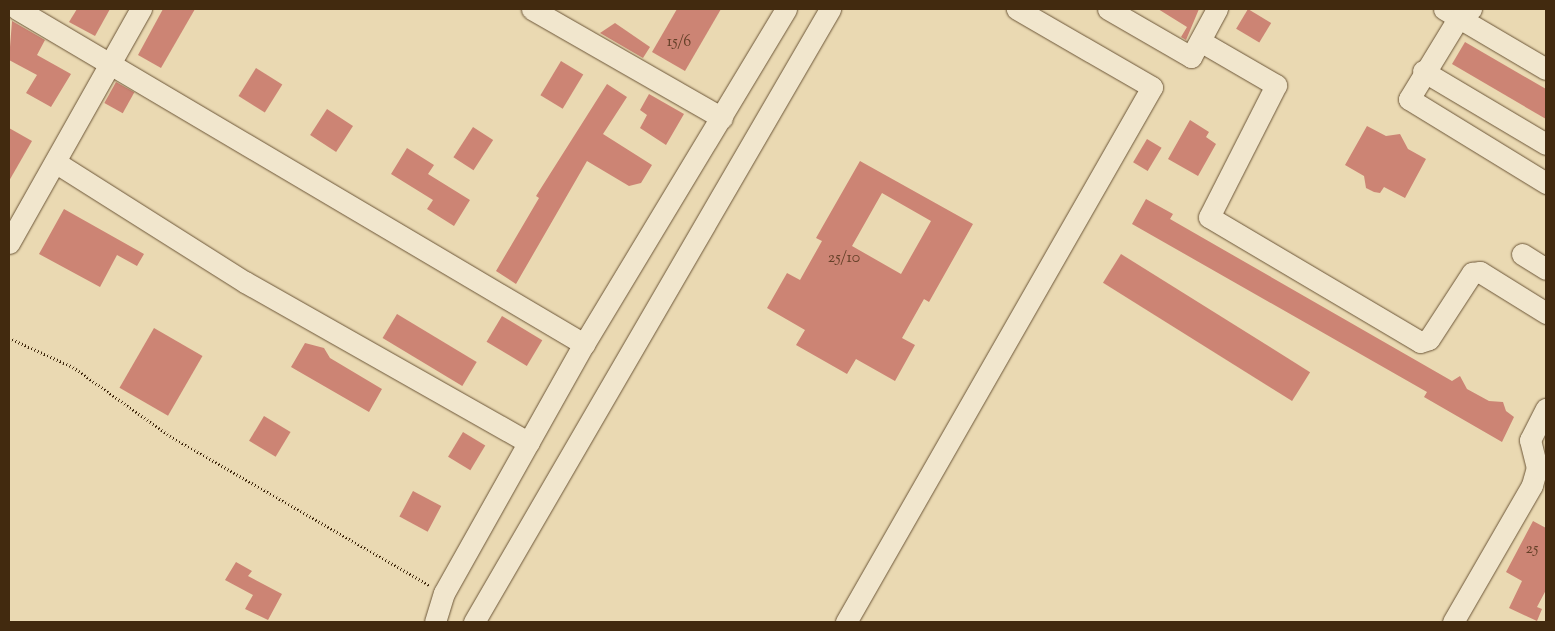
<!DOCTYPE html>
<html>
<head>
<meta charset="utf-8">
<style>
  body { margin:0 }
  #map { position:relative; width:1555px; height:631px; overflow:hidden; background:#ead9b2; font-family:"Sorts Mill Goudy",serif }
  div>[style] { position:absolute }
  .building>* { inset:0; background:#cc8474; transform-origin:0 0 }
  .path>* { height:2.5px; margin-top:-1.25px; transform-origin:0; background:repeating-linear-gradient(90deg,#422a0f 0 1px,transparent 0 3.5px) }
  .roads { filter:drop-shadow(0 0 1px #6c5638) drop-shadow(0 0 1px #6c5638) }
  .minor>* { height:21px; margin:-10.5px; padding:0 10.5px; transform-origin:10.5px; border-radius:10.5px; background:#f1e6cd }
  span { translate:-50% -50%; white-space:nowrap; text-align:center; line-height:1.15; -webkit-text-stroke:4px #f1e6cd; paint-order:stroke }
  .number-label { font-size:16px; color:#644028 }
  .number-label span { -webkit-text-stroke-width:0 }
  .frame { position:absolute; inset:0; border:10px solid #422a0f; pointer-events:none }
</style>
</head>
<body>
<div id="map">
  <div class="building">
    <i style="clip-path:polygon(77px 9px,110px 9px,95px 36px,69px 22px)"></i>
    <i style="clip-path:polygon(163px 9px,195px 9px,161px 68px,138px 55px)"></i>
    <i style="clip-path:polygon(677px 9px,721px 9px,685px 71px,652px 52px)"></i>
    <i style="clip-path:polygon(1158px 9px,1199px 9px,1186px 40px,1181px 37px,1187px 27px)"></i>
    <i style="left:1248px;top:9px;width:27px;height:23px;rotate:31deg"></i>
    <i style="clip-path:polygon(12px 21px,45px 40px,37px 55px,71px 74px,51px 107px,26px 93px,37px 75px,9px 60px)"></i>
    <i style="clip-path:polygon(615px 23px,650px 47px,643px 58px,600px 33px)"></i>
    <i style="clip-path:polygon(1465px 42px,1546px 89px,1546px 119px,1452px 64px)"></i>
    <i style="left:561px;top:61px;width:26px;height:40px;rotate:31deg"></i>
    <i style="left:256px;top:68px;width:31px;height:33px;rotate:32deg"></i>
    <i style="left:116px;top:82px;width:21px;height:24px;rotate:29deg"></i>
    <i style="clip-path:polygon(607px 84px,627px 97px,603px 134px,652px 165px,641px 183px,629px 186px,587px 161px,516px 284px,496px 271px,539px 198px,536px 196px)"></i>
    <i style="clip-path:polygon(649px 94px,684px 114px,666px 145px,640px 128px,647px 115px,640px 110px)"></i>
    <i style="left:327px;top:109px;width:31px;height:31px;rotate:33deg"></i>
    <i style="clip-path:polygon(1190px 120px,1209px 132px,1206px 137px,1216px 144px,1198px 176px,1168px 159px)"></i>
    <i style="clip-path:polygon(1367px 126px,1386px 136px,1400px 134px,1408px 149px,1426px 159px,1405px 198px,1384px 187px,1380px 193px,1374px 192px,1366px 188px,1364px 176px,1345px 165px)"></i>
    <i style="left:473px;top:127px;width:24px;height:36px;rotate:33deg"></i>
    <i style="clip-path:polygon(9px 128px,32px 141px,9px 181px)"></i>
    <i style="left:1147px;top:139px;width:17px;height:27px;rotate:31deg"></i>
    <i style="clip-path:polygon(407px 148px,434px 165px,428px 174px,470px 200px,454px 226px,427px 209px,433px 200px,391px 174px)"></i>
    <i style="clip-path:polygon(evenodd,860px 161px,973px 224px,929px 302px,924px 299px,902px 338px,915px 345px,895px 381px,856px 359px,847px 374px,796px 345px,805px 330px,767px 308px,787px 273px,800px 280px,822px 241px,816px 238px,860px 161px,882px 193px,931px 221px,901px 274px,852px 246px,882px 193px)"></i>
    <i style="clip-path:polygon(1146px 199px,1173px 214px,1170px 219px,1452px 381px,1460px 376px,1467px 389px,1489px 401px,1503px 402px,1506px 411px,1514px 417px,1502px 442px,1424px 397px,1427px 392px,1132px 224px)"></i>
    <i style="clip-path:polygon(64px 209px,144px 254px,137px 266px,117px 255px,100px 287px,39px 254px)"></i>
    <i style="left:1121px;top:254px;width:223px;height:34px;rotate:32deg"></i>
    <i style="left:397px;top:314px;width:93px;height:28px;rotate:31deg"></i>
    <i style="left:502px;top:316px;width:47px;height:30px;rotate:31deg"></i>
    <i style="left:154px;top:328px;width:56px;height:69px;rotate:30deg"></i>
    <i style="clip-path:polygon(305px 343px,324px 348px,330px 358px,382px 389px,369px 412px,291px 367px)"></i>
    <i style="left:264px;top:416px;width:31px;height:29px;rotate:31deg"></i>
    <i style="left:463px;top:432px;width:26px;height:29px;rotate:31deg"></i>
    <i style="left:413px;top:491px;width:32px;height:29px;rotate:28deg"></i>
    <i style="clip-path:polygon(1533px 521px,1546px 528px,1546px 590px,1537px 607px,1542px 609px,1537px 621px,1509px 608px,1522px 581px,1506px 572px)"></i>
    <i style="clip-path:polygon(236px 562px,252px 571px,248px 576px,282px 594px,268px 620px,245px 609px,253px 595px,225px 580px)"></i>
  </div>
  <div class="path">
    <i style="left:9px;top:338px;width:70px;rotate:24.4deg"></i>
    <i style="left:73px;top:367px;width:119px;rotate:35.4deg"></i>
    <i style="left:170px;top:436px;width:299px;rotate:29.9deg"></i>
  </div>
  <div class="roads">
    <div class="minor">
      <i style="left:17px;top:9px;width:659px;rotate:30.58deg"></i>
      <i style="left:532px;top:9px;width:219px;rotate:29.8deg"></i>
      <i style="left:1108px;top:9px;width:96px;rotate:30deg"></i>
      <i style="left:1191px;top:57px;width:55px;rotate:-61.6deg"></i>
      <i style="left:1444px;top:9px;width:118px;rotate:30.5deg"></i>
      <i style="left:1471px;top:9px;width:14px;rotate:146deg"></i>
      <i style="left:1459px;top:17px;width:96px;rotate:121.4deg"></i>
      <i style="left:1409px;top:99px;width:161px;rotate:31.5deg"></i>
      <i style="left:1200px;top:41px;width:88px;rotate:30.1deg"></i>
      <i style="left:1276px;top:85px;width:148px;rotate:116.9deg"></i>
      <i style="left:1209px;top:217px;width:245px;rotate:30.6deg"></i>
      <i style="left:1420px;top:342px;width:9px;rotate:-18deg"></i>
      <i style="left:1429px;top:339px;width:79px;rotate:-56.9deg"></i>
      <i style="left:1472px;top:273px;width:8px;rotate:-7deg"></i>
      <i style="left:1480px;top:272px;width:78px;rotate:31.8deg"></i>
      <i style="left:1423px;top:71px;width:143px;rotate:30.7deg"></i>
      <i style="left:55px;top:162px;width:225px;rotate:32.3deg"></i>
      <i style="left:245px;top:282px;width:326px;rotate:29.5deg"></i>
      <i style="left:9px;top:243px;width:269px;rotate:-60.6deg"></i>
      <i style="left:1522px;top:254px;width:28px;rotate:32deg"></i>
      <i style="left:435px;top:622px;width:30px;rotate:-73deg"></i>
      <i style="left:444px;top:593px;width:286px;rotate:-60.7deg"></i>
      <i style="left:584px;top:344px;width:391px;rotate:-58.9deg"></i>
      <i style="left:474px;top:622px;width:709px;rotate:-59.85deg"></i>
      <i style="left:846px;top:622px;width:616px;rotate:-60.23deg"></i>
      <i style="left:1152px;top:87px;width:156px;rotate:-150deg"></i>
      <i style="left:1453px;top:622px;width:158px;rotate:-60deg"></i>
      <i style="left:1532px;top:485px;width:18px;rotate:-74deg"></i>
      <i style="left:1537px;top:468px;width:29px;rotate:-104deg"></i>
      <i style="left:1530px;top:440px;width:35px;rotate:-63deg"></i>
    </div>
  </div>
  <div class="number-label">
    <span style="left:679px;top:43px">15/6</span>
    <span style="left:844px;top:259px">25/10</span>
    <span style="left:1532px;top:550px">25</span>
  </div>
  <div class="frame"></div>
</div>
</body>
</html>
